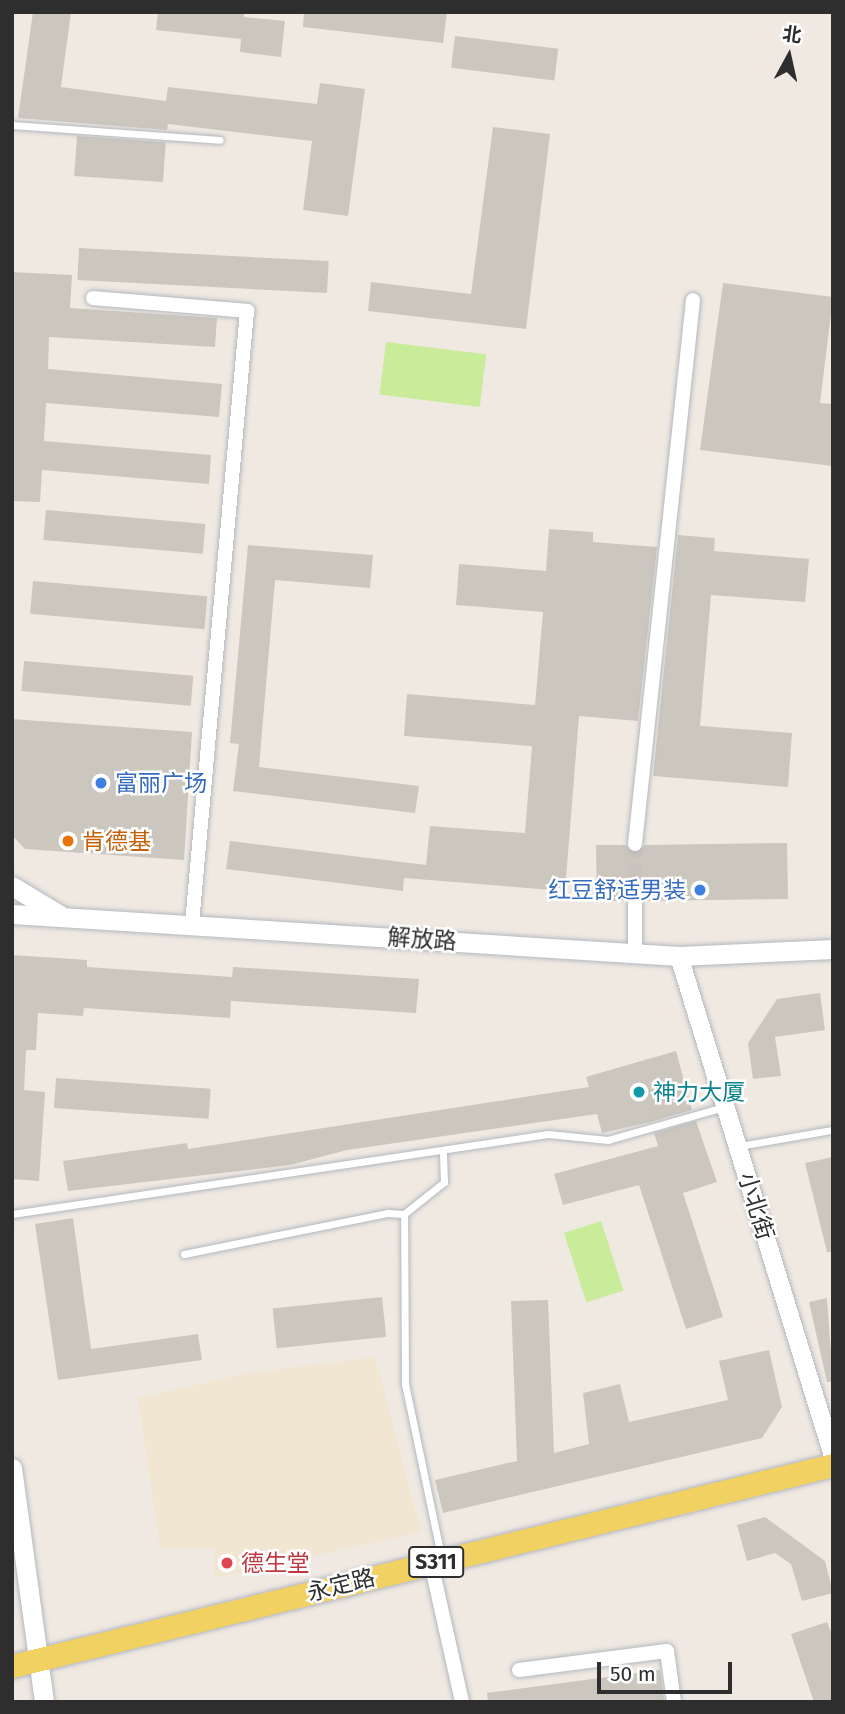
<!DOCTYPE html>
<html>
<head>
<meta charset="utf-8">
<style>
  body { margin:0 }
  #map { position:relative; width:845px; height:1714px; overflow:hidden; background:#efe9e1; font-family:"Fira Sans","Noto Sans SC",sans-serif }
  div>[style] { position:absolute }
  .education>* { inset:0; background:#f0e6d1 }
  .pitch>* { inset:0; background:#c9ec9a; transform-origin:0 0 }
  .building>* { inset:0; background:#cbc7bf; transform-origin:0 0 }
  .minor-tunnel>* { height:14px; margin-top:-7px; transform-origin:0; background:repeating-linear-gradient(90deg,#c8c4bd 0 14px,transparent 0 21px) }
  .roads { filter:drop-shadow(0 0 2px #b4b7c1) drop-shadow(0 0 2px #b4b7c1) }
  .service>* { height:7px; margin:-3.5px; padding:0 3.5px; transform-origin:3.5px; border-radius:3.5px; background:#fff }
  .minor>* { height:14px; margin:-7px; padding:0 7px; transform-origin:7px; border-radius:7px; background:#fff }
  .tertiary>* { height:18px; margin:-9px; padding:0 9px; transform-origin:9px; border-radius:9px; background:#fff }
  .secondary>* { height:19px; margin:-9.5px; padding:0 9.5px; transform-origin:9.5px; border-radius:9.5px; background:#fff }
  .primary>* { height:23px; margin:-11.5px; padding:0 11.5px; transform-origin:11.5px; border-radius:11.5px; background:#f2d163 }
  .dots>* { width:19px; height:19px; translate:-50% -50%; box-sizing:border-box; border:4px solid #fff; border-radius:50% }
  span { translate:-50% -50%; white-space:nowrap; text-align:center; line-height:1.15; -webkit-text-stroke:5px #fff; paint-order:stroke }
  .shield-label span { padding:2px 5px; background:#fff; border:2px solid; border-radius:5px; -webkit-text-stroke-width:0 }
  .shield-label { font-size:21px; color:#2e2e2e; font-weight:700 }
  .shop-label { font-size:23px; color:#366cbe }
  .left { translate:0 -50%; text-align:left }
  .right { translate:-100% -50%; text-align:right }
  .food-label { font-size:23px; color:#c56008 }
  .street-label { font-size:23px; color:#2e2e2e }
  .culture-label { font-size:23px; color:#0d838f }
  .health-label { font-size:23px; color:#be3a42 }
  .frame { position:absolute; inset:0; border:14px solid #2e2e2e; pointer-events:none }
  .north { position:absolute; left:754px; top:21px; width:70px; height:70px; -webkit-text-stroke:5px #fff; paint-order:stroke; rotate:8deg; font-size:19px; font-weight:700; line-height:28px; text-align:center; color:#2e2e2e }
  .north::after { content:''; display:block; margin:auto; width:24px; height:32px; background:#2e2e2e; clip-path:polygon(50% 0,100% 100%,50% 72%,0 100%) }
  .scale { position:absolute; left:597px; top:1662px; width:135px; height:32px; box-sizing:border-box; border:4px solid #2e2e2e; border-top:0; padding-left:9px; font-size:21px; line-height:24px; white-space:nowrap; color:#2e2e2e; -webkit-text-stroke:5px #fff; paint-order:stroke }
</style>
</head>
<body>
<div id="map">
  <div class="education">
    <i style="clip-path:polygon(375px 1357px,421px 1532px,215px 1578px,214px 1549px,160px 1547px,138px 1398px,248px 1373px)"></i>
  </div>
  <div class="pitch">
    <i style="left:386px;top:342px;width:101px;height:53px;rotate:7deg"></i>
    <i style="left:601px;top:1221px;width:73px;height:39px;rotate:72deg"></i>
  </div>
  <div class="building">
    <i style="clip-path:polygon(33px 12px,71px 12px,61px 87px,166px 101px,168px 87px,317px 104px,320px 83px,365px 89px,348px 216px,303px 210px,312px 141px,168px 124px,167px 130px,18px 118px)"></i>
    <i style="clip-path:polygon(158px 12px,244px 12px,244px 17px,285px 21px,281px 57px,240px 52px,241px 39px,156px 30px)"></i>
    <i style="clip-path:polygon(304px 12px,447px 12px,443px 43px,303px 27px)"></i>
    <i style="left:455px;top:36px;width:104px;height:32px;rotate:7deg"></i>
    <i style="clip-path:polygon(493px 127px,550px 134px,526px 329px,368px 311px,371px 282px,471px 294px)"></i>
    <i style="left:77px;top:136px;width:89px;height:40px;rotate:4deg"></i>
    <i style="left:79px;top:248px;width:250px;height:32px;rotate:3deg"></i>
    <i style="clip-path:polygon(12px 272px,72px 275px,70px 308px,217px 318px,215px 347px,49px 337px,48px 369px,222px 384px,219px 417px,46px 403px,44px 441px,211px 455px,209px 484px,42px 470px,40px 502px,12px 501px)"></i>
    <i style="clip-path:polygon(723px 283px,833px 297px,820px 403px,833px 404px,833px 466px,700px 450px)"></i>
    <i style="left:46px;top:510px;width:160px;height:30px;rotate:5deg"></i>
    <i style="clip-path:polygon(549px 529px,593px 532px,593px 542px,657px 547px,638px 721px,579px 716px,565px 891px,404px 878px,403px 891px,226px 869px,230px 841px,426px 865px,430px 826px,525px 833px,532px 746px,404px 736px,407px 694px,535px 705px,543px 612px,456px 605px,459px 564px,546px 571px)"></i>
    <i style="clip-path:polygon(678px 535px,715px 538px,714px 551px,809px 559px,805px 602px,711px 595px,700px 726px,792px 733px,788px 787px,653px 776px)"></i>
    <i style="clip-path:polygon(248px 545px,373px 555px,370px 588px,275px 580px,259px 767px,419px 786px,415px 813px,233px 791px,239px 744px,230px 743px)"></i>
    <i style="left:33px;top:581px;width:175px;height:33px;rotate:5deg"></i>
    <i style="left:24px;top:661px;width:170px;height:30px;rotate:5deg"></i>
    <i style="clip-path:polygon(12px 719px,192px 732px,184px 860px,25px 849px,12px 835px)"></i>
    <i style="clip-path:polygon(787px 843px,788px 899px,644px 901px,634px 894px,626px 901px,597px 901px,596px 845px,626px 845px,635px 854px,645px 845px)"></i>
    <i style="clip-path:polygon(12px 955px,87px 960px,87px 967px,232px 977px,233px 967px,419px 979px,416px 1013px,231px 1001px,230px 1018px,84px 1008px,83px 1016px,38px 1013px,36px 1050px,26px 1050px,24px 1090px,45px 1092px,39px 1181px,12px 1179px)"></i>
    <i style="clip-path:polygon(820px 993px,825px 1030px,775px 1037px,781px 1076px,753px 1079px,748px 1043px,777px 999px)"></i>
    <i style="clip-path:polygon(676px 1051px,692px 1110px,650px 1122px,602px 1133px,597px 1114px,347px 1150px,290px 1165px,68px 1191px,63px 1161px,187px 1143px,188px 1149px,589px 1087px,586px 1077px)"></i>
    <i style="left:56px;top:1078px;width:155px;height:30px;rotate:4deg"></i>
    <i style="clip-path:polygon(696px 1121px,717px 1182px,683px 1193px,723px 1317px,686px 1329px,639px 1185px,563px 1205px,554px 1174px,658px 1146px,654px 1133px)"></i>
    <i style="clip-path:polygon(833px 1157px,833px 1252px,827px 1252px,805px 1163px)"></i>
    <i style="clip-path:polygon(73px 1218px,91px 1349px,198px 1334px,202px 1360px,58px 1380px,35px 1224px)"></i>
    <i style="left:382px;top:1297px;width:40px;height:110px;rotate:84deg"></i>
    <i style="clip-path:polygon(827px 1298px,833px 1382px,827px 1382px,809px 1302px)"></i>
    <i style="clip-path:polygon(548px 1300px,554px 1453px,589px 1444px,583px 1393px,620px 1384px,629px 1422px,728px 1400px,719px 1361px,769px 1350px,782px 1407px,762px 1438px,443px 1513px,435px 1480px,517px 1461px,511px 1301px)"></i>
    <i style="clip-path:polygon(765px 1517px,825px 1561px,833px 1593px,802px 1601px,791px 1564px,775px 1553px,747px 1561px,737px 1525px)"></i>
    <i style="clip-path:polygon(827px 1622px,833px 1637px,833px 1702px,814px 1702px,791px 1634px)"></i>
    <i style="clip-path:polygon(660px 1670px,664px 1700px,488px 1702px,487px 1693px)"></i>
  </div>
  <div class="minor-tunnel">
    <i style="left:635px;top:844px;width:60px;rotate:90deg"></i>
  </div>
  <div class="roads">
    <div class="service">
      <i style="left:12px;top:125px;width:208px;rotate:4.1deg"></i>
      <i style="left:739px;top:1146px;width:94px;rotate:-9.8deg"></i>
      <i style="left:12px;top:1214px;width:542px;rotate:-8.49deg"></i>
      <i style="left:548px;top:1134px;width:60px;rotate:5.7deg"></i>
      <i style="left:608px;top:1140px;width:121px;rotate:-15.9deg"></i>
      <i style="left:184px;top:1254px;width:208px;rotate:-11.4deg"></i>
      <i style="left:388px;top:1213px;width:16px;rotate:4deg"></i>
      <i style="left:441px;top:1556px;width:176px;rotate:-101.8deg"></i>
      <i style="left:405px;top:1384px;width:170px;rotate:-90.3deg"></i>
      <i style="left:404px;top:1214px;width:51px;rotate:-38.7deg"></i>
      <i style="left:444px;top:1182px;width:32px;rotate:-92deg"></i>
    </div>
    <div class="minor">
      <i style="left:93px;top:298px;width:155px;rotate:4.8deg"></i>
      <i style="left:247px;top:311px;width:615px;rotate:95.13deg"></i>
      <i style="left:635px;top:844px;width:547px;rotate:-83.91deg"></i>
      <i style="left:635px;top:953px;width:49px;rotate:-90deg"></i>
      <i style="left:431px;top:1563px;width:142px;rotate:77.4deg"></i>
      <i style="left:519px;top:1670px;width:149px;rotate:-7.3deg"></i>
      <i style="left:667px;top:1651px;width:51px;rotate:82.2deg"></i>
    </div>
    <div class="tertiary">
      <i style="left:679px;top:956px;width:523px;rotate:72.88deg"></i>
    </div>
    <div class="secondary">
      <i style="left:12px;top:886px;width:56px;rotate:31.1deg"></i>
      <i style="left:12px;top:914px;width:668px;rotate:3.6deg"></i>
      <i style="left:679px;top:956px;width:154px;rotate:-2.6deg"></i>
      <i style="left:12px;top:1468px;width:236px;rotate:82.2deg"></i>
    </div>
    <div class="primary">
      <i style="left:12px;top:1666px;width:845px;rotate:-13.76deg"></i>
    </div>
  </div>
  <div class="dots">
    <i style="left:101px;top:783px;background:#3f7fe0"></i>
    <i style="left:68px;top:841px;background:#e8710a"></i>
    <i style="left:700px;top:890px;background:#3f7fe0"></i>
    <i style="left:639px;top:1092px;background:#0f9aa8"></i>
    <i style="left:227px;top:1563px;background:#e0444e"></i>
  </div>
  <div class="shield-label">
    <span style="left:436px;top:1562px">S311</span>
  </div>
  <div class="shop-label">
    <span class="left" style="left:115px;top:783px">富丽广场</span>
    <span class="right" style="left:686px;top:890px">红豆舒适男装</span>
  </div>
  <div class="food-label">
    <span class="left" style="left:82px;top:841px">肯德基</span>
  </div>
  <div class="street-label">
    <span style="left:422px;top:939px;rotate:4deg">解放路</span>
    <span style="left:756px;top:1206px;rotate:73deg">小北街</span>
    <span style="left:341px;top:1585px;rotate:-14deg">永定路</span>
  </div>
  <div class="culture-label">
    <span class="left" style="left:653px;top:1092px">神力大厦</span>
  </div>
  <div class="health-label">
    <span class="left" style="left:241px;top:1563px">德生堂</span>
  </div>
  <div class="frame"></div>
  <div class="north">北</div>
  <div class="scale">50 m</div>
</div>
</body>
</html>
